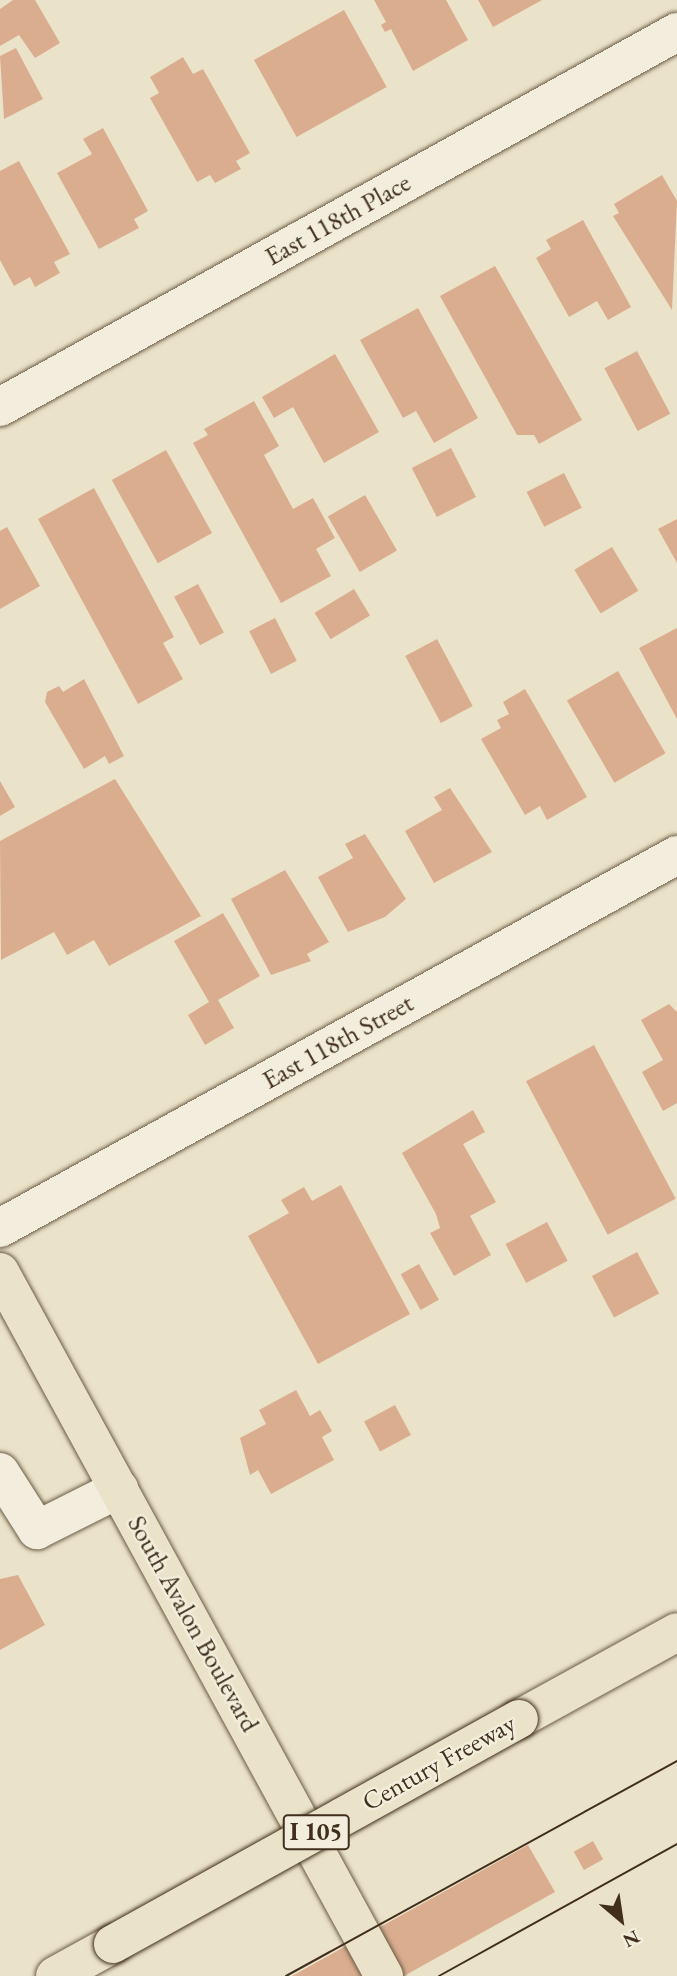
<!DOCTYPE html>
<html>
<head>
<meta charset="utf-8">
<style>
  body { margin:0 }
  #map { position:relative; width:677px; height:1976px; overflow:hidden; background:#ebe3c9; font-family:"EB Garamond",serif }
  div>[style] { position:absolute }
  .building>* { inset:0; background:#daad8f; transform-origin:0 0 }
  .roads { filter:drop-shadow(0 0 2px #6c5b47) drop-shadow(0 0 2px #6c5b47) }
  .minor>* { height:38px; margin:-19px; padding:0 19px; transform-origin:19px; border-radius:19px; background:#f2eddc }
  .major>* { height:38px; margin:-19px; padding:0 19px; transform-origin:19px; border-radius:19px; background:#ebe3c9 }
  .highway>* { height:38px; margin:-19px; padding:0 19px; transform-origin:19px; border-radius:19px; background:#ebe3c9 }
  .tram>* { height:2px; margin:-1px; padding:0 1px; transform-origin:1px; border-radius:1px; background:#412e1c }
  .bridges { filter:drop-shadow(0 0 2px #412e1c) drop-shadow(0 0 2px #412e1c) }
  .highway-bridge>* { height:38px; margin:-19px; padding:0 19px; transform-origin:19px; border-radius:19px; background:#ebe3c9 }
  span { translate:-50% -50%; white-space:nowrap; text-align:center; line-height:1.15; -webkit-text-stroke:5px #f2eddc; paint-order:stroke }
  .shield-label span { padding:2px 5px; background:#f2eddc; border:2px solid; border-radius:5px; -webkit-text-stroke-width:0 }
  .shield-label { font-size:24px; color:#412e1c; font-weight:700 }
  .street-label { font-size:26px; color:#412e1c }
  .north { position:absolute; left:586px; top:1885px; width:70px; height:70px; -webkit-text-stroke:5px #f2eddc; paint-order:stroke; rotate:151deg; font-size:19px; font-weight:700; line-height:28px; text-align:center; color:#412e1c }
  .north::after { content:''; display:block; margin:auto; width:24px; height:32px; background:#412e1c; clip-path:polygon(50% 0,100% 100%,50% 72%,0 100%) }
</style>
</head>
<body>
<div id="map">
  <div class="building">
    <i style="clip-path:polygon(13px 0,35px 0,60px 43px,35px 58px,19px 35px,0 46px,0 9px)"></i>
    <i style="clip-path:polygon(374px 0,446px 0,468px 40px,413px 71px,391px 29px,385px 32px,381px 25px,386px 22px)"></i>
    <i style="clip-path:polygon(478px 0,542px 0,493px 27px)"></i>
    <i style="left:344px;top:10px;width:88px;height:103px;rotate:61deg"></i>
    <i style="clip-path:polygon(16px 48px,43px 99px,4px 119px,0 56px)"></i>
    <i style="clip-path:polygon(183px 57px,193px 74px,203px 69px,250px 153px,236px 161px,241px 169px,215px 183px,210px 175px,197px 182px,150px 98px,159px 93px,150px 77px)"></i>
    <i style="clip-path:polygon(103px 128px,148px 211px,134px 219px,139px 228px,99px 249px,57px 173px,92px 154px,83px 139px)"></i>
    <i style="clip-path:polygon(19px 161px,70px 254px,54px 262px,60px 273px,35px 287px,30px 277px,14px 286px,0 260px,0 171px)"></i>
    <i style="clip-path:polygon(662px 175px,677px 201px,672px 310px,613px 216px,619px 213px,614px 204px)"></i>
    <i style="clip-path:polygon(583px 220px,631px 307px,608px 320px,597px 301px,569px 317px,536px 258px,551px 249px,546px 240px)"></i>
    <i style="clip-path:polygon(495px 266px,582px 420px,539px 444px,534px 435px,517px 435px,440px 296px)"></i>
    <i style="clip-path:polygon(418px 308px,478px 418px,434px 443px,416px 411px,403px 418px,360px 340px)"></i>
    <i style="left:637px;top:351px;width:71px;height:37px;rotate:62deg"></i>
    <i style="clip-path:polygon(335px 354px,379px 432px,324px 463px,293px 407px,274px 418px,262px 397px)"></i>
    <i style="clip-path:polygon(254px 401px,279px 446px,264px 455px,293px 509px,313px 498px,335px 538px,316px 549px,331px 576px,281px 603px,193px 443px,208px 435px,204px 429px)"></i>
    <i style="left:451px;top:448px;width:55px;height:44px;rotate:63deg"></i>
    <i style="left:166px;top:450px;width:95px;height:62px;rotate:61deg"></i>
    <i style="left:564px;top:473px;width:39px;height:42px;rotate:63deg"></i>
    <i style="clip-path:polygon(94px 488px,174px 637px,163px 643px,183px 679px,138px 704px,38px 519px)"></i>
    <i style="left:365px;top:495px;width:64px;height:43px;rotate:60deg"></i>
    <i style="clip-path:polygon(677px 519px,677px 563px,658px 529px)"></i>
    <i style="clip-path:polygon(7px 527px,40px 586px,0 609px,0 531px)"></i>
    <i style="left:612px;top:547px;width:51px;height:44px;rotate:59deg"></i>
    <i style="left:198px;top:584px;width:55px;height:27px;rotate:62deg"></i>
    <i style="left:354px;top:589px;width:31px;height:46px;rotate:59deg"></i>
    <i style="left:275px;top:618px;width:48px;height:29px;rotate:63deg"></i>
    <i style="clip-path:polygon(677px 628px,677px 719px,639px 648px)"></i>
    <i style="left:437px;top:639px;width:76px;height:36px;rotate:62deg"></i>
    <i style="left:618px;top:671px;width:95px;height:59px;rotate:60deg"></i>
    <i style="clip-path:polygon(84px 679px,124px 756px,109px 764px,105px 756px,84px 769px,45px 702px,47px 692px,59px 686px,63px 692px)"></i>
    <i style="clip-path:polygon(525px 689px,587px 797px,547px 820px,540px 806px,525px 815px,481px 739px,501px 728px,497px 720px,509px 714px,503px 702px)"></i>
    <i style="clip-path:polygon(115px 779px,201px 916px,109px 966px,94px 940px,67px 955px,54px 932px,1px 960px,0 841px)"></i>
    <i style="clip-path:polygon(0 781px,15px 807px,0 816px)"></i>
    <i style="clip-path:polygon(450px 788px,492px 852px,434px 883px,405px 831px,442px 810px,434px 797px)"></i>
    <i style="clip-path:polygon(365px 834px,406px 899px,385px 917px,348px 932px,318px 877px,353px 858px,345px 844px)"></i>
    <i style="clip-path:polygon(285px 870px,329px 942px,307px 954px,311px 961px,271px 975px,231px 899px)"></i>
    <i style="clip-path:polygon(223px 913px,260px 976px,218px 1000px,234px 1028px,205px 1045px,188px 1015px,209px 1002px,174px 941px)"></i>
    <i style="clip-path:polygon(669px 1004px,677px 1012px,677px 1103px,663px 1111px,642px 1072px,663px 1060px,641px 1020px)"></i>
    <i style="left:594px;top:1045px;width:174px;height:77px;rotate:62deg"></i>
    <i style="clip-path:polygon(473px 1110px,485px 1132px,463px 1144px,496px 1202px,470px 1216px,491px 1255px,454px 1276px,430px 1233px,440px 1228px,436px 1214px,402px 1153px)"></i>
    <i style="clip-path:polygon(341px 1185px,410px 1314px,318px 1364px,248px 1236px,289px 1213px,281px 1200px,304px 1187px,312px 1201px)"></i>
    <i style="left:547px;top:1222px;width:44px;height:47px;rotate:62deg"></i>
    <i style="left:637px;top:1252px;width:47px;height:51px;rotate:62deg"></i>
    <i style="left:419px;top:1264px;width:41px;height:21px;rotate:61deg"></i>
    <i style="clip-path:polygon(296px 1390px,310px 1416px,320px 1410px,332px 1431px,322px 1437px,334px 1460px,271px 1494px,258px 1470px,250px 1475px,240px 1438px,266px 1424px,259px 1410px)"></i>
    <i style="left:395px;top:1405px;width:34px;height:35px;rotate:62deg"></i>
    <i style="clip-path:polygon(18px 1575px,45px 1625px,0 1650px,0 1579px)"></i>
    <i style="left:593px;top:1841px;width:21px;height:22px;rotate:61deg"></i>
    <i style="clip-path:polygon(528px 1845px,555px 1892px,404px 1976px,292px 1976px)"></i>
  </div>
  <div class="roads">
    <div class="minor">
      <i style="left:0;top:407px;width:774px;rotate:-28.98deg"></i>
      <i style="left:0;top:1228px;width:773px;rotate:-28.85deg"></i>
      <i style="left:0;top:1472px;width:69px;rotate:57.5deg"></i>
      <i style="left:37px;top:1530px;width:92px;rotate:-26.6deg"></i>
    </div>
    <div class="major">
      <i style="left:0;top:1272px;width:802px;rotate:61.39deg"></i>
    </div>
    <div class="highway">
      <i style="left:519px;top:1719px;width:180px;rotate:-28.8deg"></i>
      <i style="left:55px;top:1976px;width:66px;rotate:-28.9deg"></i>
    </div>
  </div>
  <div class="tram">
    <i style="left:286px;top:1976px;width:446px;rotate:-28.8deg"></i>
    <i style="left:439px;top:1976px;width:272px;rotate:-29deg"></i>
  </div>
  <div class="bridges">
    <div class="highway-bridge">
      <i style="left:113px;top:1944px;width:464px;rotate:-29deg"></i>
    </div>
  </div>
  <div class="shield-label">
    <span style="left:316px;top:1832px">I 105</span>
  </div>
  <div class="street-label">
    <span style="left:338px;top:220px;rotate:-29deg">East 118th Place</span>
    <span style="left:338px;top:1042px;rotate:-29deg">East 118th Street</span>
    <span style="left:193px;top:1624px;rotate:61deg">South Avalon Boulevard</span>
    <span style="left:439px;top:1763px;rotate:-29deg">Century Freeway</span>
  </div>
  <div class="north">N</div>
</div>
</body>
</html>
